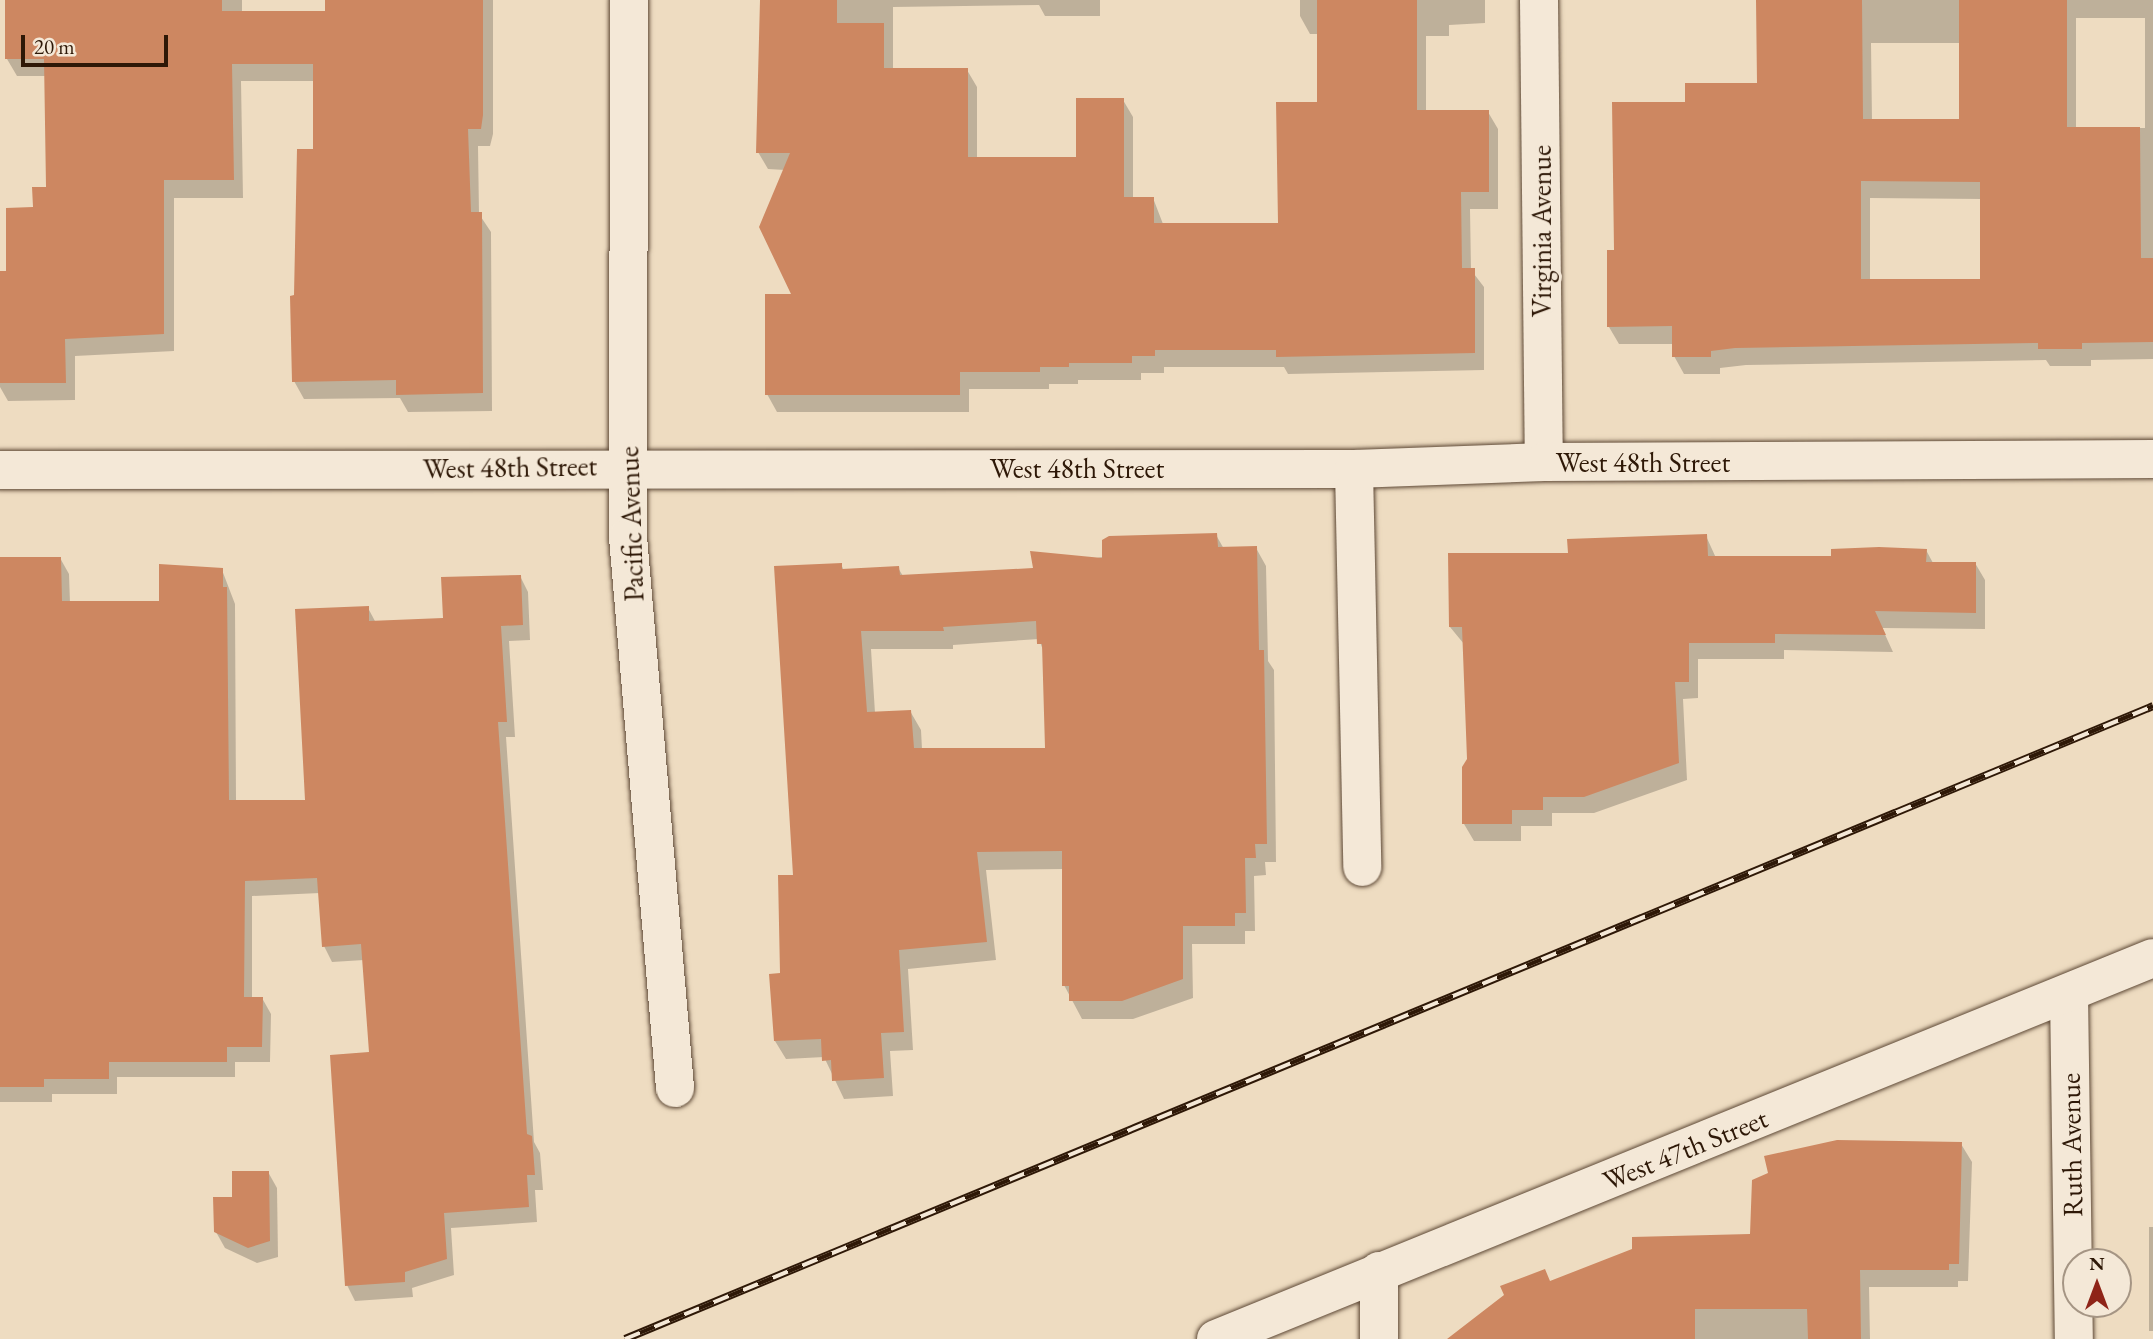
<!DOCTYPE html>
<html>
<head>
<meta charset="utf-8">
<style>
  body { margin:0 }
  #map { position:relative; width:2153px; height:1339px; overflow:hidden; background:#eedcc1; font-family:"EB Garamond",serif }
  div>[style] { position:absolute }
  .shadow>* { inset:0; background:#0003; transform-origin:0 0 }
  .building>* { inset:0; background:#cd8761 }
  .roads { filter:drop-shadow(0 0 2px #5e4936) drop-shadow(0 0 2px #5e4936) }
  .minor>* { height:38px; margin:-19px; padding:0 19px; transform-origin:19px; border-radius:19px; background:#f4e8d7 }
  .rail>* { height:8px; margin-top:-4px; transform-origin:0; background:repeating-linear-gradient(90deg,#f4e8d7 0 16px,#2e1807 0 32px); box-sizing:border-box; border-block:2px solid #2e1807 }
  span { translate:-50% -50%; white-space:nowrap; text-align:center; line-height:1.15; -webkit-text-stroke:6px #f4e8d7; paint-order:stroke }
  .street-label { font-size:28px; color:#2e1807 }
  .north { position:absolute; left:2062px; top:1248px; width:70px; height:70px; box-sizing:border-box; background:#f4e8d7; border:2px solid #a59584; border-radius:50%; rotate:0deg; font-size:19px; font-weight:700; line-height:28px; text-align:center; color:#2e1807 }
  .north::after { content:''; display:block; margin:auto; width:24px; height:32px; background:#8f2418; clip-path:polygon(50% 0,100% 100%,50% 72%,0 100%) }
  .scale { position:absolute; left:21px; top:35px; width:147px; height:32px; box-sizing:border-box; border:4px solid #2e1807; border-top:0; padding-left:9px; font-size:21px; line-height:24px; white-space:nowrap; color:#2e1807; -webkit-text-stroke:5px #f4e8d7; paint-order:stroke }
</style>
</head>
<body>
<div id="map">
  <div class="shadow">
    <i style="clip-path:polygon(7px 0,242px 0,242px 13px,326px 13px,326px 0,493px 0,493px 134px,490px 146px,478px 146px,479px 214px,491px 232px,492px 411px,408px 412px,400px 398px,304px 399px,294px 381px,296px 297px,315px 150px,315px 81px,241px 81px,243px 198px,174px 198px,174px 351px,75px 356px,75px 400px,8px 401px,0 387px,0 273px,8px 273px,48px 188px,46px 76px,17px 76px,7px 59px)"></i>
    <i style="clip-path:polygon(763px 0,1100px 0,1100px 16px,1045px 16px,1039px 5px,893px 7px,893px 70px,967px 70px,977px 87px,977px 159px,1077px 159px,1123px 100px,1133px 117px,1133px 198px,1153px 198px,1163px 224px,1279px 224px,1319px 103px,1319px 34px,1310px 34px,1300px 16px,1300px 0,1485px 0,1485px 23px,1449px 25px,1449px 36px,1426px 36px,1426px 112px,1488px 112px,1498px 129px,1498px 209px,1470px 209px,1471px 270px,1484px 287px,1484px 370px,1288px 374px,1284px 367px,1164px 367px,1164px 373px,1141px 373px,1141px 380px,1078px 380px,1078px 384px,1049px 384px,1049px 389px,969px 389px,969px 412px,777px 412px,767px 394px,794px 296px,785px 170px,768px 169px,758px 152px)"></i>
    <i style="clip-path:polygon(evenodd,1757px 0,2153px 0,2153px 359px,2091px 360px,2091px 366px,2050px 366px,2046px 360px,1746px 365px,1720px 368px,1720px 374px,1684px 374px,1674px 356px,1674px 344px,1619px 344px,1609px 327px,1616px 252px,1759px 84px,1757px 0,2076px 18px,2145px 18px,2145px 128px,2076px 128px,2076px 18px,1757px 0,1871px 43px,1961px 43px,1961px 121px,1872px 121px,1871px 43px,1757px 0,1870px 198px,1982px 199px,1982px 280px,1870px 280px,1870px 198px)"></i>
    <i style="clip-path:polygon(evenodd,1216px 535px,1224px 549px,1256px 548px,1266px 566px,1268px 661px,1274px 670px,1276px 862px,1265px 862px,1266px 875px,1254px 876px,1255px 931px,1245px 931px,1245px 944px,1192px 944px,1193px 998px,1133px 1019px,1082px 1019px,1064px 985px,1064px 869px,986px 870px,996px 960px,908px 969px,913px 1050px,890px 1051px,893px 1096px,844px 1099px,824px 1057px,786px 1059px,775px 1041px,782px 975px,841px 564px,844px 571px,898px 568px,903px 576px,1035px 570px,1216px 535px,1039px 639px,1044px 653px,1046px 750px,922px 749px,921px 730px,910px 711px,875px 713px,871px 649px,953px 649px,953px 645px,1039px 639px)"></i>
    <i style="clip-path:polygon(1706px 536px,1716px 558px,1833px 558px,1926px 550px,1933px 563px,1975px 563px,1985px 580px,1985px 629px,1882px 628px,1893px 652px,1784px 650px,1784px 659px,1698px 659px,1698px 698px,1683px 699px,1687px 780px,1594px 813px,1552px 813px,1552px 826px,1521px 826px,1521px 841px,1474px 841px,1464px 824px,1469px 760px,1464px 644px,1450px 627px,1569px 554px)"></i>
    <i style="clip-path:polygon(60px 558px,69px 574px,70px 603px,161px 603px,222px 570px,235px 604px,236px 802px,307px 802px,368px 608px,376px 623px,445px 619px,520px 576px,528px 592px,530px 640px,509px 641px,515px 737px,506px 737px,534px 1142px,540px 1153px,543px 1190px,535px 1190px,537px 1222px,451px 1228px,454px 1275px,412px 1288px,413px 1297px,355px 1301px,347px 1285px,371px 1053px,364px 960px,332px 962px,324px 946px,320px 893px,252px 896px,252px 998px,262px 998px,271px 1014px,270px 1062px,235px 1062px,235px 1077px,117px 1077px,117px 1094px,52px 1094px,52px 1102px,0 1102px,0 559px)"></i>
    <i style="clip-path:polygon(1961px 1144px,1972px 1162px,1968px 1281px,1958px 1281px,1958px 1287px,1869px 1287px,1870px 1339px,1468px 1339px,1551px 1283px,1752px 1236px)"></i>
    <i style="clip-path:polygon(268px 1172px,277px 1188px,278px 1257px,257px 1263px,225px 1248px,216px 1232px,233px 1199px)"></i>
    <i style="left:2149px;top:1227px;width:4px;height:104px"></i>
  </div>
  <div class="building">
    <i style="clip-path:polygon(5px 0,222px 0,222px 11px,325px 11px,325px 0,483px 0,483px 115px,481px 129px,468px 129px,471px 212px,482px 212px,483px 393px,396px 395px,396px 380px,292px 382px,290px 296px,294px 295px,297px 149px,313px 149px,313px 64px,232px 64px,234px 180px,164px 180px,164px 334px,65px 339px,66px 383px,0 383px,0 271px,6px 271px,6px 208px,33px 207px,32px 187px,46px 187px,44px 59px,5px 59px)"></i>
    <i style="clip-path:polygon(760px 0,837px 0,837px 23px,884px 23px,884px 68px,968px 68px,968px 157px,1076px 157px,1076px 98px,1124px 98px,1124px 197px,1154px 197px,1154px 223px,1278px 223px,1276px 102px,1317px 102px,1317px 0,1417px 0,1417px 110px,1489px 110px,1489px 192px,1461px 192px,1462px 268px,1475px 268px,1475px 353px,1276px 357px,1276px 350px,1155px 350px,1155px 356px,1132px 356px,1132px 363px,1069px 363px,1069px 367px,1040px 367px,1040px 372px,960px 372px,960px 395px,765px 395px,765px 294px,791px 294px,759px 227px,790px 153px,756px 153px)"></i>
    <i style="clip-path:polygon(evenodd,1756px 0,1862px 0,1863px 119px,1959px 119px,1959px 0,2067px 0,2067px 127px,2140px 127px,2141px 258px,2153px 258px,2153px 342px,2082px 343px,2082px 349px,2038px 349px,2038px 343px,1735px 348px,1711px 351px,1711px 357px,1672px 357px,1672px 326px,1607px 327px,1607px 250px,1614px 250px,1612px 102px,1685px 102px,1685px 83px,1757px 83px,1756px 0,1861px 181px,1980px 182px,1980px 279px,1861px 279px,1861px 181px)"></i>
    <i style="clip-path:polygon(evenodd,1217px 533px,1218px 547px,1257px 546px,1259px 650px,1264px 650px,1267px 844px,1255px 844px,1256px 858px,1245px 858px,1246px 913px,1235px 913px,1235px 926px,1183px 926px,1183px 979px,1122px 1001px,1069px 1001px,1069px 986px,1062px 986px,1062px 851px,977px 852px,987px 942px,899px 950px,904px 1032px,881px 1033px,884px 1078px,832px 1081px,831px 1060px,822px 1061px,821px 1039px,774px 1041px,769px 974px,780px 973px,778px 875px,793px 875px,774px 566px,842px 563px,842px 569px,899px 566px,900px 575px,1033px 568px,1030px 551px,1102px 558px,1102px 540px,1109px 536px,1217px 533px,1036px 621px,1037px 644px,1042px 644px,1045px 748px,914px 748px,911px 710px,867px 712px,861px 631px,944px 631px,943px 627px,1036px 621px)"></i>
    <i style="clip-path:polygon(1707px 534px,1708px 556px,1831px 556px,1831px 549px,1879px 547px,1927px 549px,1926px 562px,1976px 562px,1976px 613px,1875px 611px,1886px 635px,1775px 634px,1775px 643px,1689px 643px,1689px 682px,1675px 682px,1679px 763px,1584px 797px,1543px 797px,1543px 810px,1512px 810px,1512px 824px,1462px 824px,1462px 767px,1467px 759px,1462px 627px,1449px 627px,1448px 553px,1568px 553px,1567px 539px)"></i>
    <i style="clip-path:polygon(0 557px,61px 557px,62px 601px,159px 601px,159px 564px,223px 568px,223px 587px,227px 587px,229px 800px,305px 800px,295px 609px,369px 606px,369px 621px,443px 618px,441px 577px,521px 575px,523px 625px,501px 626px,507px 722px,498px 722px,527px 1134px,532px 1136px,535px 1175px,527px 1175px,529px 1207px,444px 1213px,447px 1259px,405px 1272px,405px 1282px,345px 1286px,330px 1055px,369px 1052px,361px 944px,322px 947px,317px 878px,245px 881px,244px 997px,263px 997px,262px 1047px,227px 1047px,227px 1062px,109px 1062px,109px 1079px,44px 1079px,44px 1087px,0 1087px)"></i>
    <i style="clip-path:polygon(1837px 1140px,1962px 1142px,1959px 1264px,1949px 1264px,1949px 1270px,1860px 1270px,1861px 1339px,1808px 1339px,1807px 1309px,1695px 1309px,1695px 1339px,1447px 1339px,1504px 1295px,1500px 1286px,1545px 1269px,1550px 1281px,1632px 1249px,1632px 1237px,1750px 1234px,1752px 1180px,1768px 1173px,1764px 1156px)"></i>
    <i style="clip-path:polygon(232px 1171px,269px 1171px,270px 1241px,248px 1248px,214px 1232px,213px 1197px,232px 1197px)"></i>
  </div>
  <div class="roads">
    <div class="minor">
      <i style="left:629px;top:0;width:537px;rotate:90.11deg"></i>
      <i style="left:628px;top:537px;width:553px;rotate:85.12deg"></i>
      <i style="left:1539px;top:0;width:462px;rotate:89.4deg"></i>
      <i style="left:1354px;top:469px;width:398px;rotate:88.8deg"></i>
      <i style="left:0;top:470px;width:1354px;rotate:-0.04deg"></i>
      <i style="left:1354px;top:469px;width:190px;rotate:-2.1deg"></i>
      <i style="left:1544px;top:462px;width:609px;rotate:-0.28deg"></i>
      <i style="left:2069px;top:993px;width:346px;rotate:89.2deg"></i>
      <i style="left:1216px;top:1339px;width:1011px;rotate:-22.13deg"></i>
      <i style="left:1379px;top:1339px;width:68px;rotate:-90deg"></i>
    </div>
  </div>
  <div class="rail">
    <i style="left:625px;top:1339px;width:1654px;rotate:-22.5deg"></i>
  </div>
  <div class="street-label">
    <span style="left:1541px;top:231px;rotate:-90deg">Virginia Avenue</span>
    <span style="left:1643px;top:462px">West 48th Street</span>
    <span style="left:510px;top:467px;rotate:-1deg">West 48th Street</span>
    <span style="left:1077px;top:468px">West 48th Street</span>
    <span style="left:631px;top:524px;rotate:-92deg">Pacific Avenue</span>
    <span style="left:2071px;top:1145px;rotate:-91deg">Ruth Avenue</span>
    <span style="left:1685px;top:1149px;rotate:-22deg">West 47th Street</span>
  </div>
  <div class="north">N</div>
  <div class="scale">20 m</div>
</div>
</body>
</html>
